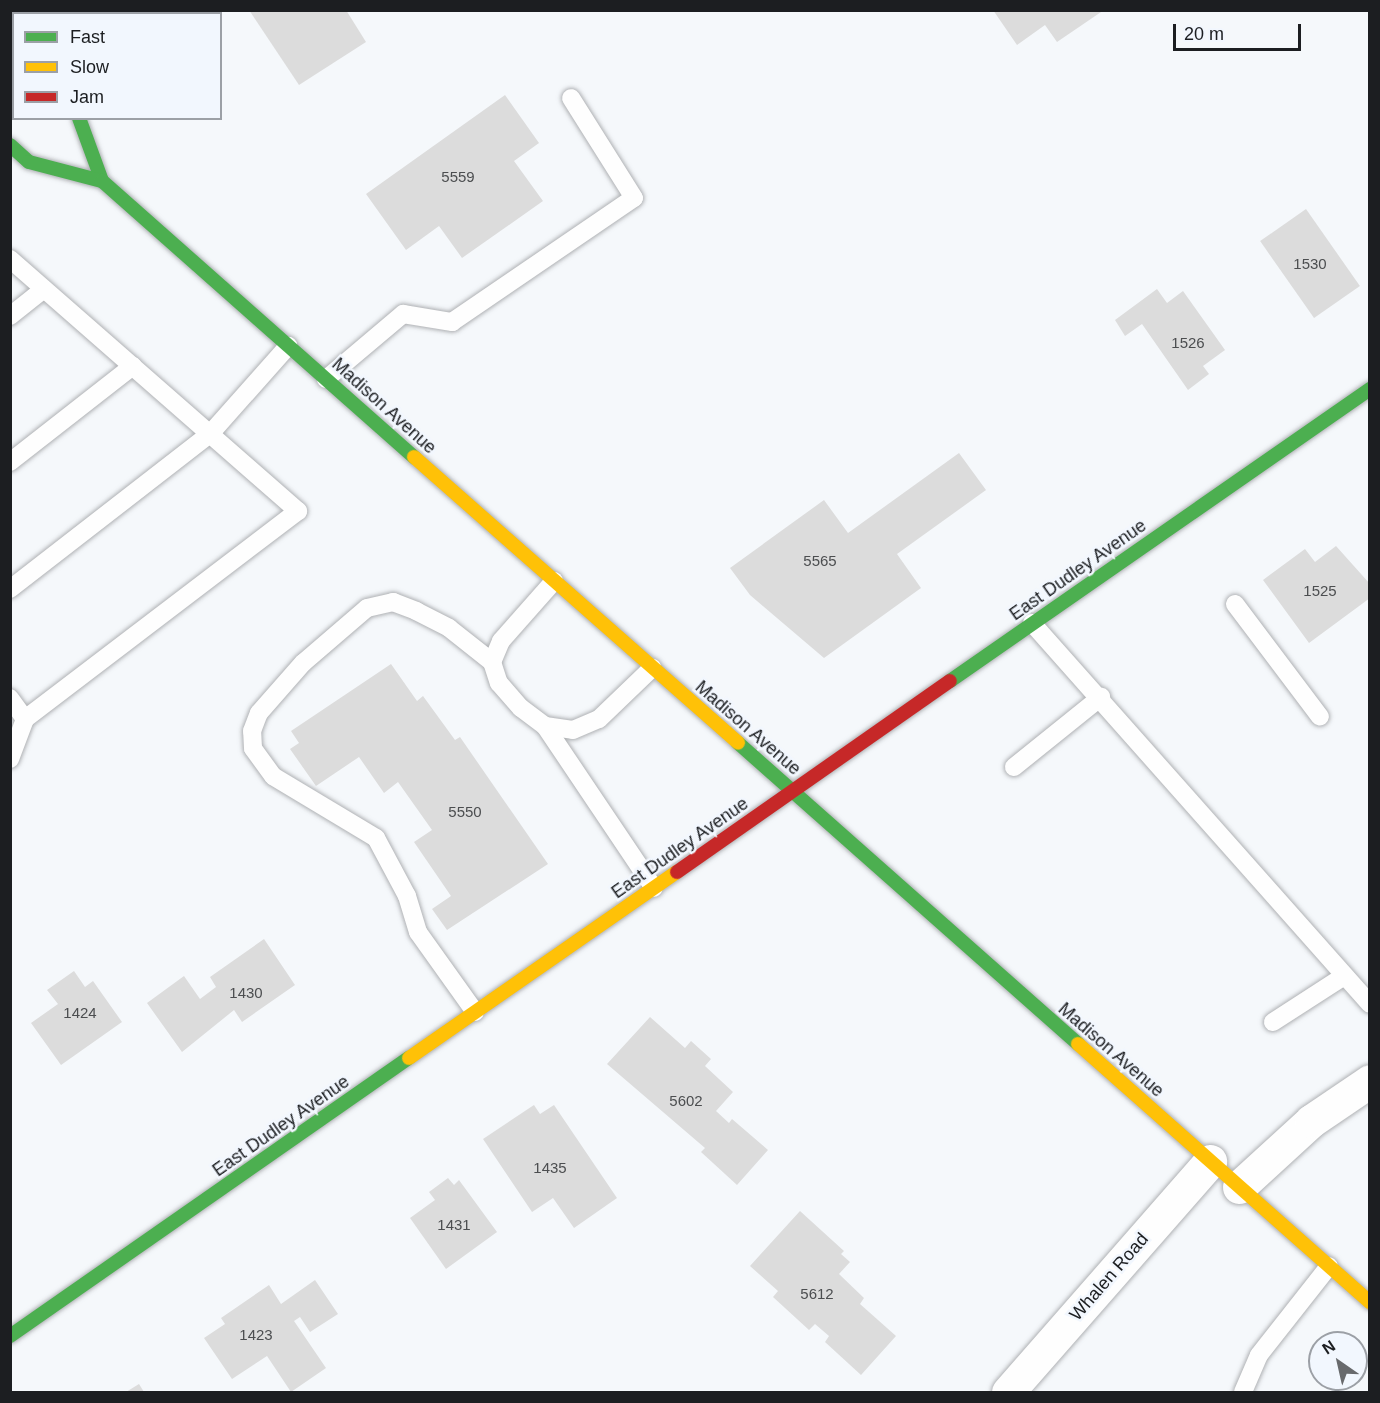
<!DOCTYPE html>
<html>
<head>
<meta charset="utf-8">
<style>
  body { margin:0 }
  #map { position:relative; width:1380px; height:1403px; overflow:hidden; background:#f5f8fb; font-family:Helvetica,sans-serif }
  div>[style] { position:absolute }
  .building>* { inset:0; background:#dcdcdc; transform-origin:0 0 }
  .roads { filter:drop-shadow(0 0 2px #afb1b4) drop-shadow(0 0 2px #afb1b4) }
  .lane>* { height:18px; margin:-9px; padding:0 9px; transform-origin:9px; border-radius:9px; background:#fefefe }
  .street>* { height:33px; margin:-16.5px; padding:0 16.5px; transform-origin:16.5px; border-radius:16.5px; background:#fefefe }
  .fast>* { height:14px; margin:-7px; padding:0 7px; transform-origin:7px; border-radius:7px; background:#4caf50 }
  .slow>* { height:14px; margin:-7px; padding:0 7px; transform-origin:7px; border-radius:7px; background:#ffc107 }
  .jam>* { height:14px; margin:-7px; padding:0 7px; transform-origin:7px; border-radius:7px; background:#c62828 }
  span { translate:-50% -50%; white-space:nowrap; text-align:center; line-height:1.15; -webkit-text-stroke:5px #f2f7fe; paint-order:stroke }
  .number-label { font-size:15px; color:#4c4e50 }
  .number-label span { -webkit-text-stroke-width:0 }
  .street-label { font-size:18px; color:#1c1e21 }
  .frame { position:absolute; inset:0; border:12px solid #1c1e21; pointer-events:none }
  .legend { position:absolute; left:12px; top:12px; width:210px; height:108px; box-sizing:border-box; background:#f2f7fe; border:2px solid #9ca0a6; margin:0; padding:8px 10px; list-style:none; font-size:18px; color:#1c1e21 }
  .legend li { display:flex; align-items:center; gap:12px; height:30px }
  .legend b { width:30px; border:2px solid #9ca0a6 }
  .north { position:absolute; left:1308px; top:1331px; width:60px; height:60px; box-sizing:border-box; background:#f2f7fe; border:2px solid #9ca0a6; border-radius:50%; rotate:326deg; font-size:16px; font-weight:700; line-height:24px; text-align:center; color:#1c1e21 }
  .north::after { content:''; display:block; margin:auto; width:21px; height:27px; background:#686a6d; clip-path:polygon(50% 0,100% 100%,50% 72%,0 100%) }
  .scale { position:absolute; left:1173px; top:24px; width:128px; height:27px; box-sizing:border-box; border:3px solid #1c1e21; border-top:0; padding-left:8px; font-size:18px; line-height:21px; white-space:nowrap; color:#1c1e21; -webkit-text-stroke:4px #f2f7fe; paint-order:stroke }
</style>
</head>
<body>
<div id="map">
  <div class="building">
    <i style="clip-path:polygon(249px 10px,346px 10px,366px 42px,299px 85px)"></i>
    <i style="clip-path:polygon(993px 10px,1104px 10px,1057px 42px,1045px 25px,1017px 45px)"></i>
    <i style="clip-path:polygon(505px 95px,539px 143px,514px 161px,543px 201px,462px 258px,439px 226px,406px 250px,366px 194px)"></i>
    <i style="left:1306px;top:209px;width:94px;height:56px;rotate:55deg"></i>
    <i style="clip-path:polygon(1157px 289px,1167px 303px,1183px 291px,1225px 350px,1203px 366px,1209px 374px,1188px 390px,1142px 324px,1125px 336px,1115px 320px)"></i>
    <i style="clip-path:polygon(959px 453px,986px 490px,897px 554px,921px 588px,824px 658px,750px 595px,730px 568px,824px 500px,848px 533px)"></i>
    <i style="clip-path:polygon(1336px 546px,1370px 584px,1370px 598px,1309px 643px,1263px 580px,1305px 549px,1315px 562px)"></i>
    <i style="clip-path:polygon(391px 664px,417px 701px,423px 696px,455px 740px,460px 737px,548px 864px,447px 930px,432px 909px,451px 896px,414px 842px,432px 830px,398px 782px,384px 793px,359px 757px,316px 786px,290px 749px,299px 743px,291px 731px)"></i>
    <i style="clip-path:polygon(264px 939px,295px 985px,242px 1022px,234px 1010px,182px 1052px,147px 1003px,184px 976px,200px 999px,216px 987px,210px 977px)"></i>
    <i style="clip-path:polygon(74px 971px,85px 987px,93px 981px,122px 1022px,61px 1065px,31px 1023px,58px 1004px,47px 990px)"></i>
    <i style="clip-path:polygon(650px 1017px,685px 1048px,691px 1041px,711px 1059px,705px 1066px,733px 1092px,716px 1111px,729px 1123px,732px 1119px,768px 1150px,737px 1185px,701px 1152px,705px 1148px,607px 1064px)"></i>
    <i style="clip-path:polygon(534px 1105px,540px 1114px,554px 1105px,617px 1198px,574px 1228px,553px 1198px,532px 1212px,483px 1139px)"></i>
    <i style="clip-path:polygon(448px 1178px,454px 1185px,459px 1180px,497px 1232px,446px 1269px,410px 1218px,435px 1200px,429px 1192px)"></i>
    <i style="clip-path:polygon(800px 1211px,844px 1251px,841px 1254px,850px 1262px,839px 1274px,864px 1298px,860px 1304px,896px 1336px,861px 1375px,825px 1342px,829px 1336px,815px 1324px,809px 1330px,773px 1297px,778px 1291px,750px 1266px)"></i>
    <i style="clip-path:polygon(315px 1280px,338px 1314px,310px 1332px,300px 1317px,294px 1321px,326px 1368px,291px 1392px,267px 1356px,232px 1379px,204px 1338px,225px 1324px,221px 1318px,269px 1285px,281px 1304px)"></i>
    <i style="clip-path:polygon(139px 1384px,144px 1392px,126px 1392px)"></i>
  </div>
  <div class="roads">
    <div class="lane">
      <i style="left:40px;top:10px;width:4px;rotate:63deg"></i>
      <i style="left:81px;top:14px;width:6px;rotate:-45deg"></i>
      <i style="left:10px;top:259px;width:383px;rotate:41.2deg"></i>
      <i style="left:298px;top:511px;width:343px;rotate:142.7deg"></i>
      <i style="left:25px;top:719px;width:26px;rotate:-126deg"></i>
      <i style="left:10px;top:316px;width:43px;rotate:-38.5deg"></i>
      <i style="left:326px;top:379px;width:101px;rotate:-40.2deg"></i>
      <i style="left:403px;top:314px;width:50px;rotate:9.3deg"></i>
      <i style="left:452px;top:322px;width:220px;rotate:-34.3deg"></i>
      <i style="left:634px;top:198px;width:118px;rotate:-122.2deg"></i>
      <i style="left:10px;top:462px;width:156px;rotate:-38deg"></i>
      <i style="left:554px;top:581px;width:80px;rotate:131.5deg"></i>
      <i style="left:501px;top:641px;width:23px;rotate:113deg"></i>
      <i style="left:492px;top:662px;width:22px;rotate:72deg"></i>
      <i style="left:499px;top:683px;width:33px;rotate:49deg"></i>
      <i style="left:521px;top:708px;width:30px;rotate:37deg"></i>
      <i style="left:545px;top:726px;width:28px;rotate:8deg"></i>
      <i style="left:573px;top:730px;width:28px;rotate:-23deg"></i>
      <i style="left:599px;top:719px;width:74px;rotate:-43.9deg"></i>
      <i style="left:10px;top:589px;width:253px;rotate:-37.8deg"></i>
      <i style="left:210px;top:434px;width:118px;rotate:-48.4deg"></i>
      <i style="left:1235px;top:604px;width:141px;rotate:53deg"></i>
      <i style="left:1032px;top:623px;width:509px;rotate:48.42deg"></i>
      <i style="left:545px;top:726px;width:195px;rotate:56.1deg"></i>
      <i style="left:10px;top:759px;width:43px;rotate:-69.4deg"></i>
      <i style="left:1014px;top:767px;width:112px;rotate:-38.8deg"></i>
      <i style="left:475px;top:1012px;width:98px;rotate:-125.5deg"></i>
      <i style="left:418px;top:932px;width:38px;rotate:-107deg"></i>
      <i style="left:407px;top:896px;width:66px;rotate:-118.1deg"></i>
      <i style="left:376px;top:838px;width:120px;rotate:-149deg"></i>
      <i style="left:273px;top:776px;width:34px;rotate:-126deg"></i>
      <i style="left:253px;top:748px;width:17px;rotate:-93deg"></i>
      <i style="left:252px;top:731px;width:19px;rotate:-69deg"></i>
      <i style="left:259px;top:713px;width:67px;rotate:-48.7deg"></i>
      <i style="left:303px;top:663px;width:84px;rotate:-40.7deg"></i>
      <i style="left:367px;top:608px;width:27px;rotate:-13deg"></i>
      <i style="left:393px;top:602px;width:25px;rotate:21deg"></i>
      <i style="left:416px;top:611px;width:37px;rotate:27deg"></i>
      <i style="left:449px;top:628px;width:55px;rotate:38.3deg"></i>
      <i style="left:1273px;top:1022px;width:85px;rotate:-32.9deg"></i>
      <i style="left:1243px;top:1392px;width:40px;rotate:-66.6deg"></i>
      <i style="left:1259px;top:1355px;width:113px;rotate:-51.8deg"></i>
    </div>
    <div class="street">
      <i style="left:1239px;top:1187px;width:98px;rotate:-42.5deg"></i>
      <i style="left:1311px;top:1121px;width:71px;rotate:-34.1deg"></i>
      <i style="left:1008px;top:1392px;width:307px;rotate:-48.8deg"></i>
    </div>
    <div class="fast">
      <i style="left:79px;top:118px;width:67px;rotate:69.9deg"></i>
      <i style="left:10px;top:145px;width:25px;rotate:42deg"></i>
      <i style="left:29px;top:162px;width:75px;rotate:14.6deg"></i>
      <i style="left:102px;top:181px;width:417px;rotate:41.5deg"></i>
      <i style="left:950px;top:681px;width:512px;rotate:-34.81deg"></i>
      <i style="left:738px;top:743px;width:454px;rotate:41.5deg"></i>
      <i style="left:10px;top:1336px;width:486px;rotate:-34.9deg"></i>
    </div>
    <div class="slow">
      <i style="left:10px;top:50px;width:5px;rotate:37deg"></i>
      <i style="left:414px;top:457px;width:432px;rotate:41.4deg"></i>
      <i style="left:1078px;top:1044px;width:390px;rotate:41.5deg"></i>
      <i style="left:409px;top:1058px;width:326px;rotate:-34.8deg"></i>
    </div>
    <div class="jam">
      <i style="left:677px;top:872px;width:333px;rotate:-35deg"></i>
    </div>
  </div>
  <div class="number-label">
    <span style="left:458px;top:177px">5559</span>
    <span style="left:1310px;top:264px">1530</span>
    <span style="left:1188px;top:343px">1526</span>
    <span style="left:820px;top:561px">5565</span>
    <span style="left:1320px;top:591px">1525</span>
    <span style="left:465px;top:812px">5550</span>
    <span style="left:246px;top:993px">1430</span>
    <span style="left:80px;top:1013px">1424</span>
    <span style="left:686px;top:1101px">5602</span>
    <span style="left:550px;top:1168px">1435</span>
    <span style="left:454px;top:1225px">1431</span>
    <span style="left:817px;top:1294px">5612</span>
    <span style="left:256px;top:1335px">1423</span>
  </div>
  <div class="street-label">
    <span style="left:384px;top:406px;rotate:42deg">Madison Avenue</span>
    <span style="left:1078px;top:570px;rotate:-35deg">East Dudley Avenue</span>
    <span style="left:748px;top:728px;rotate:41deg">Madison Avenue</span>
    <span style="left:680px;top:848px;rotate:-35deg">East Dudley Avenue</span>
    <span style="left:1111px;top:1050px;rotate:41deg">Madison Avenue</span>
    <span style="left:281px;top:1126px;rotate:-35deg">East Dudley Avenue</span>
    <span style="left:1109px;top:1277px;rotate:-49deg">Whalen Road</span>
  </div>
  <div class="frame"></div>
  <ul class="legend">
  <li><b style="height:8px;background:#4caf50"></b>Fast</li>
  <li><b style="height:8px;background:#ffc107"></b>Slow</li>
  <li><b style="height:8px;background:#c62828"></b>Jam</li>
  </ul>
  <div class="north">N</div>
  <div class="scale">20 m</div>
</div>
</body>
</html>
